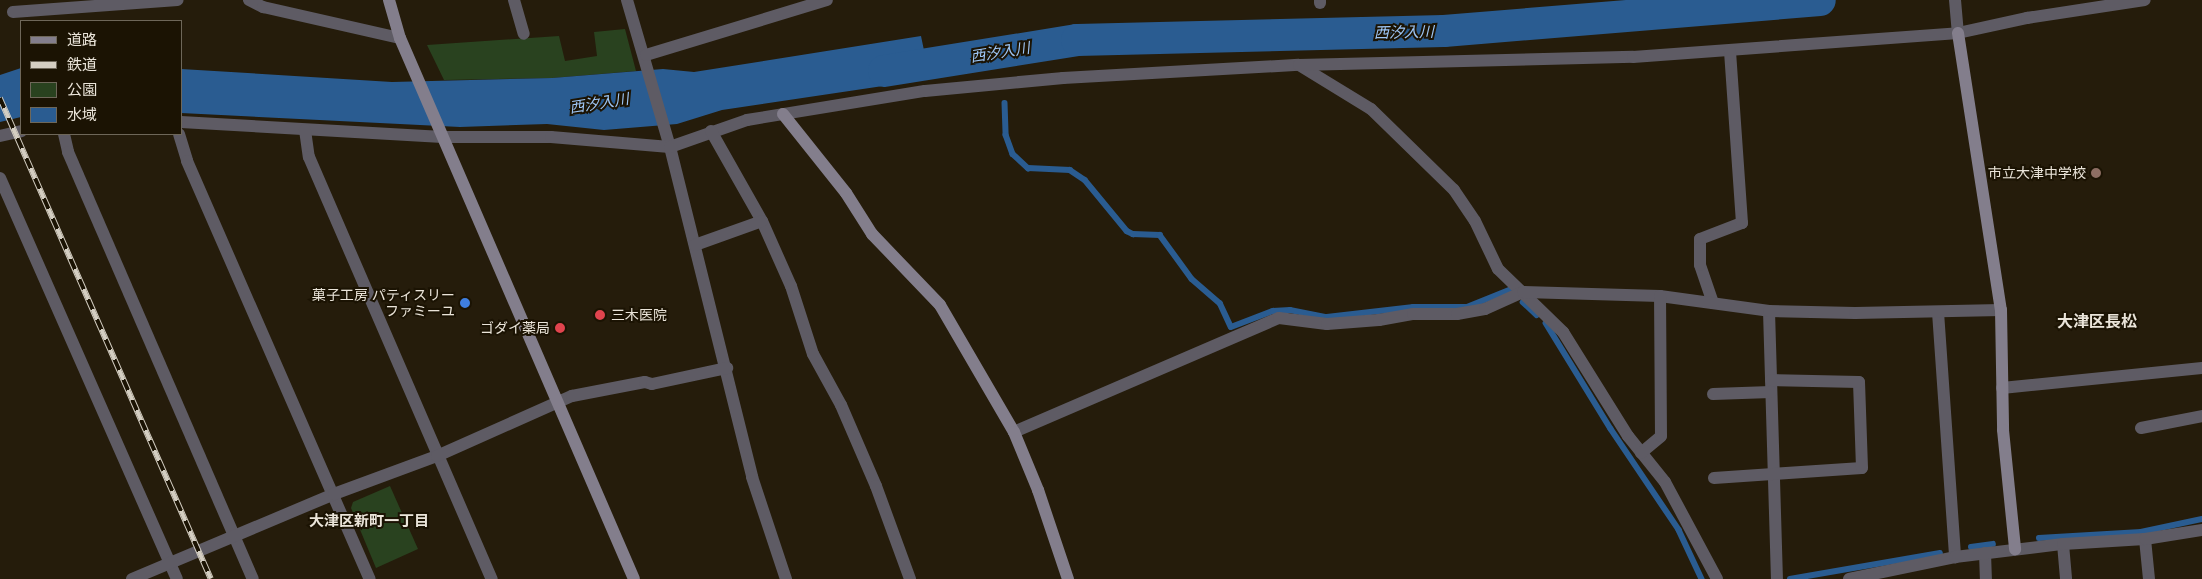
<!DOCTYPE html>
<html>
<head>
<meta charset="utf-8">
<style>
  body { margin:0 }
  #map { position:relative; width:2202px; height:579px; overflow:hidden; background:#251c0b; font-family:Poppins,"Noto Sans JP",sans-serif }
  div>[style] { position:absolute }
  .green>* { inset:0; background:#29421f }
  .water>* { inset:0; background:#2a5c91 }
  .stream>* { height:5.5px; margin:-2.75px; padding:0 2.75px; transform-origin:2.75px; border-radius:2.75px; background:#2a5c91 }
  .river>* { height:32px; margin:-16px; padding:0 16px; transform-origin:16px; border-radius:16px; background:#2a5c91 }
  .street>* { height:12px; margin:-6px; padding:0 6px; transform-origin:6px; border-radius:6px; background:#5e5b64 }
  .secondary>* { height:12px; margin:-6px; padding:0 6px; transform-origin:6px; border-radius:6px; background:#837e8c }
  .rail>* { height:5.5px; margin-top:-2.75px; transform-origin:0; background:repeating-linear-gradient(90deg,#1b1303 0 11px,#d4cec2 0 22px); box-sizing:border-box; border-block:1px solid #d4cec2 }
  .dots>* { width:14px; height:14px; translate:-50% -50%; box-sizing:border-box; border:2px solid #1b1303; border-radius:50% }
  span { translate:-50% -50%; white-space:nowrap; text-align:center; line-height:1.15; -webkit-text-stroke:4px #1b1303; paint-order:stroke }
  .poi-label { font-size:14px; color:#eae4d9 }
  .right { translate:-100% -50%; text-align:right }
  .left { translate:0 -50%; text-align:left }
  .water-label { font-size:15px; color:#9ec6f5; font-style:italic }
  .neighbourhood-label { font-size:15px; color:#eae4d9; font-weight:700 }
  .quarter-label { font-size:16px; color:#eae4d9; font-weight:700 }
  .legend { position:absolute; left:20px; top:20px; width:162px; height:115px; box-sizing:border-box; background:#1b1303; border:1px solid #6e6759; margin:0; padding:6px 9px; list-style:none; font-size:15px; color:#eae4d9 }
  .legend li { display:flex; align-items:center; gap:10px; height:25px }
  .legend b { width:25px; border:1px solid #6e6759 }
</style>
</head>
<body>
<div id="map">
  <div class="green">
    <i style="clip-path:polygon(625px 29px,636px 71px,552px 78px,444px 80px,427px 45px,559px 36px,565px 61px,597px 56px,594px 32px)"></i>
    <i style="clip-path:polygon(390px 486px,418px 549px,376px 568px,351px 508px,353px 502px)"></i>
  </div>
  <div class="water">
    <i style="clip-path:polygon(921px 36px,930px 79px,722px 110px,677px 124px,604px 130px,547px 124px,460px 127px,181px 113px,181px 69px,392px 82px,552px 78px,663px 69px,694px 72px)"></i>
    <i style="clip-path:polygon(21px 68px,21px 117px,0 122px,0 75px)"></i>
  </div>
  <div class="stream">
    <i style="left:1005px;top:103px;width:32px;rotate:88deg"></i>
    <i style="left:1006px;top:135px;width:20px;rotate:70deg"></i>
    <i style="left:1013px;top:154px;width:21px;rotate:43deg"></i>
    <i style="left:1028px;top:168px;width:42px;rotate:2.7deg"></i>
    <i style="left:1070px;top:170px;width:18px;rotate:34deg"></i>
    <i style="left:1085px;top:180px;width:66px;rotate:50.5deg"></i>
    <i style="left:1127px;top:231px;width:7px;rotate:27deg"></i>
    <i style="left:1133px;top:234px;width:27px;rotate:2deg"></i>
    <i style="left:1160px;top:235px;width:54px;rotate:54deg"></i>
    <i style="left:1192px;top:279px;width:37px;rotate:41deg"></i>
    <i style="left:1220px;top:303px;width:26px;rotate:65deg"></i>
    <i style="left:1231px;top:327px;width:45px;rotate:-20.9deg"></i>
    <i style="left:1273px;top:311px;width:17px;rotate:-3deg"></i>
    <i style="left:1290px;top:310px;width:38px;rotate:11deg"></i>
    <i style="left:1327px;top:317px;width:87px;rotate:-6.6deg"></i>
    <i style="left:1413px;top:307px;width:54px"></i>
    <i style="left:1467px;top:307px;width:45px;rotate:-22deg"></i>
    <i style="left:1523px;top:302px;width:19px;rotate:43deg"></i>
    <i style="left:1546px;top:323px;width:124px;rotate:58.5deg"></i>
    <i style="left:1611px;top:429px;width:122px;rotate:56deg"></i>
    <i style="left:1679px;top:530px;width:54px;rotate:64.9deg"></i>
    <i style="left:2039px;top:538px;width:102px;rotate:-3.4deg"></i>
    <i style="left:2141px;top:532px;width:62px;rotate:-12deg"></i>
    <i style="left:1971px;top:547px;width:22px;rotate:-8deg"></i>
    <i style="left:1790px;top:579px;width:152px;rotate:-9.8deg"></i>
  </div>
  <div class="river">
    <i style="left:884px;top:71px;width:195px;rotate:-9.1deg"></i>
    <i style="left:1077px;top:40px;width:367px;rotate:-1.4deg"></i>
    <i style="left:1444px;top:31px;width:377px;rotate:-4.7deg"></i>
  </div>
  <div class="street">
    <i style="left:249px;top:0;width:16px;rotate:27deg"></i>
    <i style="left:263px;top:7px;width:140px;rotate:12.8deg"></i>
    <i style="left:514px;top:0;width:35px;rotate:74deg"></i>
    <i style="left:627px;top:0;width:153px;rotate:73.7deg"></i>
    <i style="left:670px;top:147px;width:340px;rotate:76deg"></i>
    <i style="left:752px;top:477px;width:108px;rotate:71.6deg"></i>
    <i style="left:1320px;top:0;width:3px;rotate:90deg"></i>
    <i style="left:1955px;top:0;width:33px;rotate:85deg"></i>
    <i style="left:13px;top:12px;width:165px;rotate:-4.2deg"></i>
    <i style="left:646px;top:55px;width:189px;rotate:-16.9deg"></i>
    <i style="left:1299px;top:65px;width:84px;rotate:31.4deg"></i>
    <i style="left:1371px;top:109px;width:116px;rotate:44.3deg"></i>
    <i style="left:1454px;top:190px;width:37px;rotate:56deg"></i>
    <i style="left:1475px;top:221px;width:53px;rotate:64.4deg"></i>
    <i style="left:1498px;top:269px;width:91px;rotate:44.1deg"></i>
    <i style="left:1563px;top:332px;width:123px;rotate:58deg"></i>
    <i style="left:1628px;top:436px;width:59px;rotate:51.2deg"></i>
    <i style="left:1665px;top:482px;width:110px;rotate:61.8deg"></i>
    <i style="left:181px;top:122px;width:262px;rotate:3.3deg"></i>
    <i style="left:443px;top:137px;width:108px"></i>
    <i style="left:551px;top:137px;width:119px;rotate:4.8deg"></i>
    <i style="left:670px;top:147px;width:82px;rotate:-19.3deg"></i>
    <i style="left:747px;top:120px;width:180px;rotate:-9.3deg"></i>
    <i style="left:925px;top:91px;width:139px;rotate:-5.4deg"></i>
    <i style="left:1063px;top:78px;width:236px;rotate:-3.2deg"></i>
    <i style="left:1299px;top:65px;width:334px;rotate:-1.4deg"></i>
    <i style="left:1633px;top:57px;width:326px;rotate:-4.2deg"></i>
    <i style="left:1958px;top:33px;width:71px;rotate:-12.3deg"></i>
    <i style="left:2027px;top:18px;width:119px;rotate:-8.7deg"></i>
    <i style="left:305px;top:130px;width:27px;rotate:82deg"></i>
    <i style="left:309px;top:157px;width:460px;rotate:66.6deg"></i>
    <i style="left:711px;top:131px;width:103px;rotate:60.5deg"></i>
    <i style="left:762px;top:221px;width:71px;rotate:66deg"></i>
    <i style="left:791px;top:286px;width:71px;rotate:72.1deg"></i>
    <i style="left:813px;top:354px;width:58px;rotate:61.2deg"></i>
    <i style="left:841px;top:405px;width:88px;rotate:66.6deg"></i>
    <i style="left:876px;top:486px;width:99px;rotate:69.9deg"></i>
    <i style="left:64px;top:134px;width:18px;rotate:77deg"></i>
    <i style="left:68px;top:152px;width:465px;rotate:66.6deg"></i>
    <i style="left:179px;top:134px;width:28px;rotate:73deg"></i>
    <i style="left:187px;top:161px;width:456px;rotate:66.4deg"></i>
    <i style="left:0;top:136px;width:22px;rotate:-13deg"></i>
    <i style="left:0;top:178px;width:438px;rotate:66.2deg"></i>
    <i style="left:695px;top:245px;width:71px;rotate:-19.7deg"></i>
    <i style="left:1713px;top:303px;width:40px;rotate:-108.9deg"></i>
    <i style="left:1700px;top:265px;width:26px;rotate:-90deg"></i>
    <i style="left:1700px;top:239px;width:45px;rotate:-20.9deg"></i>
    <i style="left:1742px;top:223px;width:173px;rotate:-94deg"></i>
    <i style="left:1769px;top:311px;width:268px;rotate:88.3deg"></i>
    <i style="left:1938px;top:312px;width:246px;rotate:86deg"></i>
    <i style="left:2002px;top:388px;width:201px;rotate:-5.7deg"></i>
    <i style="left:1713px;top:394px;width:58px;rotate:-2deg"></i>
    <i style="left:2141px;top:428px;width:62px;rotate:-11.1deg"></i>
    <i style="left:1014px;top:432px;width:288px;rotate:-23.3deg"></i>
    <i style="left:1279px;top:318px;width:48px;rotate:7.1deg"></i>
    <i style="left:1327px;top:324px;width:52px;rotate:-4.4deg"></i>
    <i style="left:1379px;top:320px;width:35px;rotate:-10deg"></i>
    <i style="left:1413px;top:314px;width:44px"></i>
    <i style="left:1457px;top:314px;width:28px;rotate:-10deg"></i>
    <i style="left:1485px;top:309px;width:42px;rotate:-24.1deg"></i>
    <i style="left:1523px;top:292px;width:137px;rotate:1.7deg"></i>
    <i style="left:1660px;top:296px;width:110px;rotate:7.8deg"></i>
    <i style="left:1769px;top:311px;width:86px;rotate:1.3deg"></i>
    <i style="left:1855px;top:313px;width:146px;rotate:-1.2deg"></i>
    <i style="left:1641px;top:453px;width:26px;rotate:-40deg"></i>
    <i style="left:1661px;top:436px;width:140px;rotate:-90.4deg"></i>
    <i style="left:1714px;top:478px;width:148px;rotate:-3.9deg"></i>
    <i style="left:1862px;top:468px;width:86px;rotate:-92deg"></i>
    <i style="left:1859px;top:382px;width:88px;rotate:-178.7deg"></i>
    <i style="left:2145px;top:539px;width:40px;rotate:84.3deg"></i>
    <i style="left:2063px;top:544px;width:35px;rotate:85deg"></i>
    <i style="left:1985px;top:553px;width:26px;rotate:88deg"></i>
    <i style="left:132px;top:579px;width:219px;rotate:-22.8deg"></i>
    <i style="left:334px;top:494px;width:110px;rotate:-20.3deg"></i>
    <i style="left:437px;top:456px;width:148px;rotate:-24deg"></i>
    <i style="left:572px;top:396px;width:74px;rotate:-10.9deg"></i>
    <i style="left:645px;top:382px;width:7px;rotate:16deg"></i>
    <i style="left:652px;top:384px;width:77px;rotate:-12deg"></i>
    <i style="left:1849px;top:579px;width:108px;rotate:-11.7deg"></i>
    <i style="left:1955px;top:557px;width:109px;rotate:-6.9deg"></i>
    <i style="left:2063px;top:544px;width:82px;rotate:-3.5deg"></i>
    <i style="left:2145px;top:539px;width:58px;rotate:-9deg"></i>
  </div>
  <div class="secondary">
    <i style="left:389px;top:0;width:40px;rotate:74deg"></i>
    <i style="left:400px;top:38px;width:589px;rotate:66.61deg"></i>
    <i style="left:1958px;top:33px;width:280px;rotate:81.2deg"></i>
    <i style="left:2001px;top:310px;width:120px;rotate:89deg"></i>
    <i style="left:2003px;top:430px;width:120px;rotate:84.2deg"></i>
    <i style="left:783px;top:114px;width:101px;rotate:51.4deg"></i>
    <i style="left:846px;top:193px;width:49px;rotate:57.6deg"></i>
    <i style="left:872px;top:234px;width:98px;rotate:46.2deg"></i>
    <i style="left:940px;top:305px;width:147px;rotate:59.8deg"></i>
    <i style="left:1014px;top:432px;width:63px;rotate:67.5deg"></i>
    <i style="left:1038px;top:490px;width:94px;rotate:71.4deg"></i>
  </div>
  <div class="rail">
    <i style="left:0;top:98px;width:525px;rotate:66.31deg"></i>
  </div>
  <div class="dots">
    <i style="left:2096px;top:173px;background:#8d6e63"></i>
    <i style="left:465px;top:303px;background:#3f7fe0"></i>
    <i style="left:600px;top:315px;background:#e0444e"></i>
    <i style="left:560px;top:328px;background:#e0444e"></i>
  </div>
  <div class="poi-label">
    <span class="right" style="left:2086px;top:173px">市立大津中学校</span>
    <span class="right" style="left:455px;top:303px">菓子工房 パティスリー<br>ファミーユ</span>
    <span class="left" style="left:611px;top:315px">三木医院</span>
    <span class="right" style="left:550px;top:328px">ゴダイ薬局</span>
  </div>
  <div class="water-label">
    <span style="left:1404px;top:32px;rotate:-1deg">西汐入川</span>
    <span style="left:1000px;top:52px;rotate:-9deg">西汐入川</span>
    <span style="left:599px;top:103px;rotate:-9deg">西汐入川</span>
  </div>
  <div class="neighbourhood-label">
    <span style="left:369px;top:521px">大津区新町一丁目</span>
  </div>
  <div class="quarter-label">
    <span style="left:2097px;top:322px">大津区長松</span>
  </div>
  <ul class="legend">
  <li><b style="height:6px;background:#837e8c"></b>道路</li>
  <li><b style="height:6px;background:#d4cec2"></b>鉄道</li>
  <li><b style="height:14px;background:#29421f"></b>公園</li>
  <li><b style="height:14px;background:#2a5c91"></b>水域</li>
  </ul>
</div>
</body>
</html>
